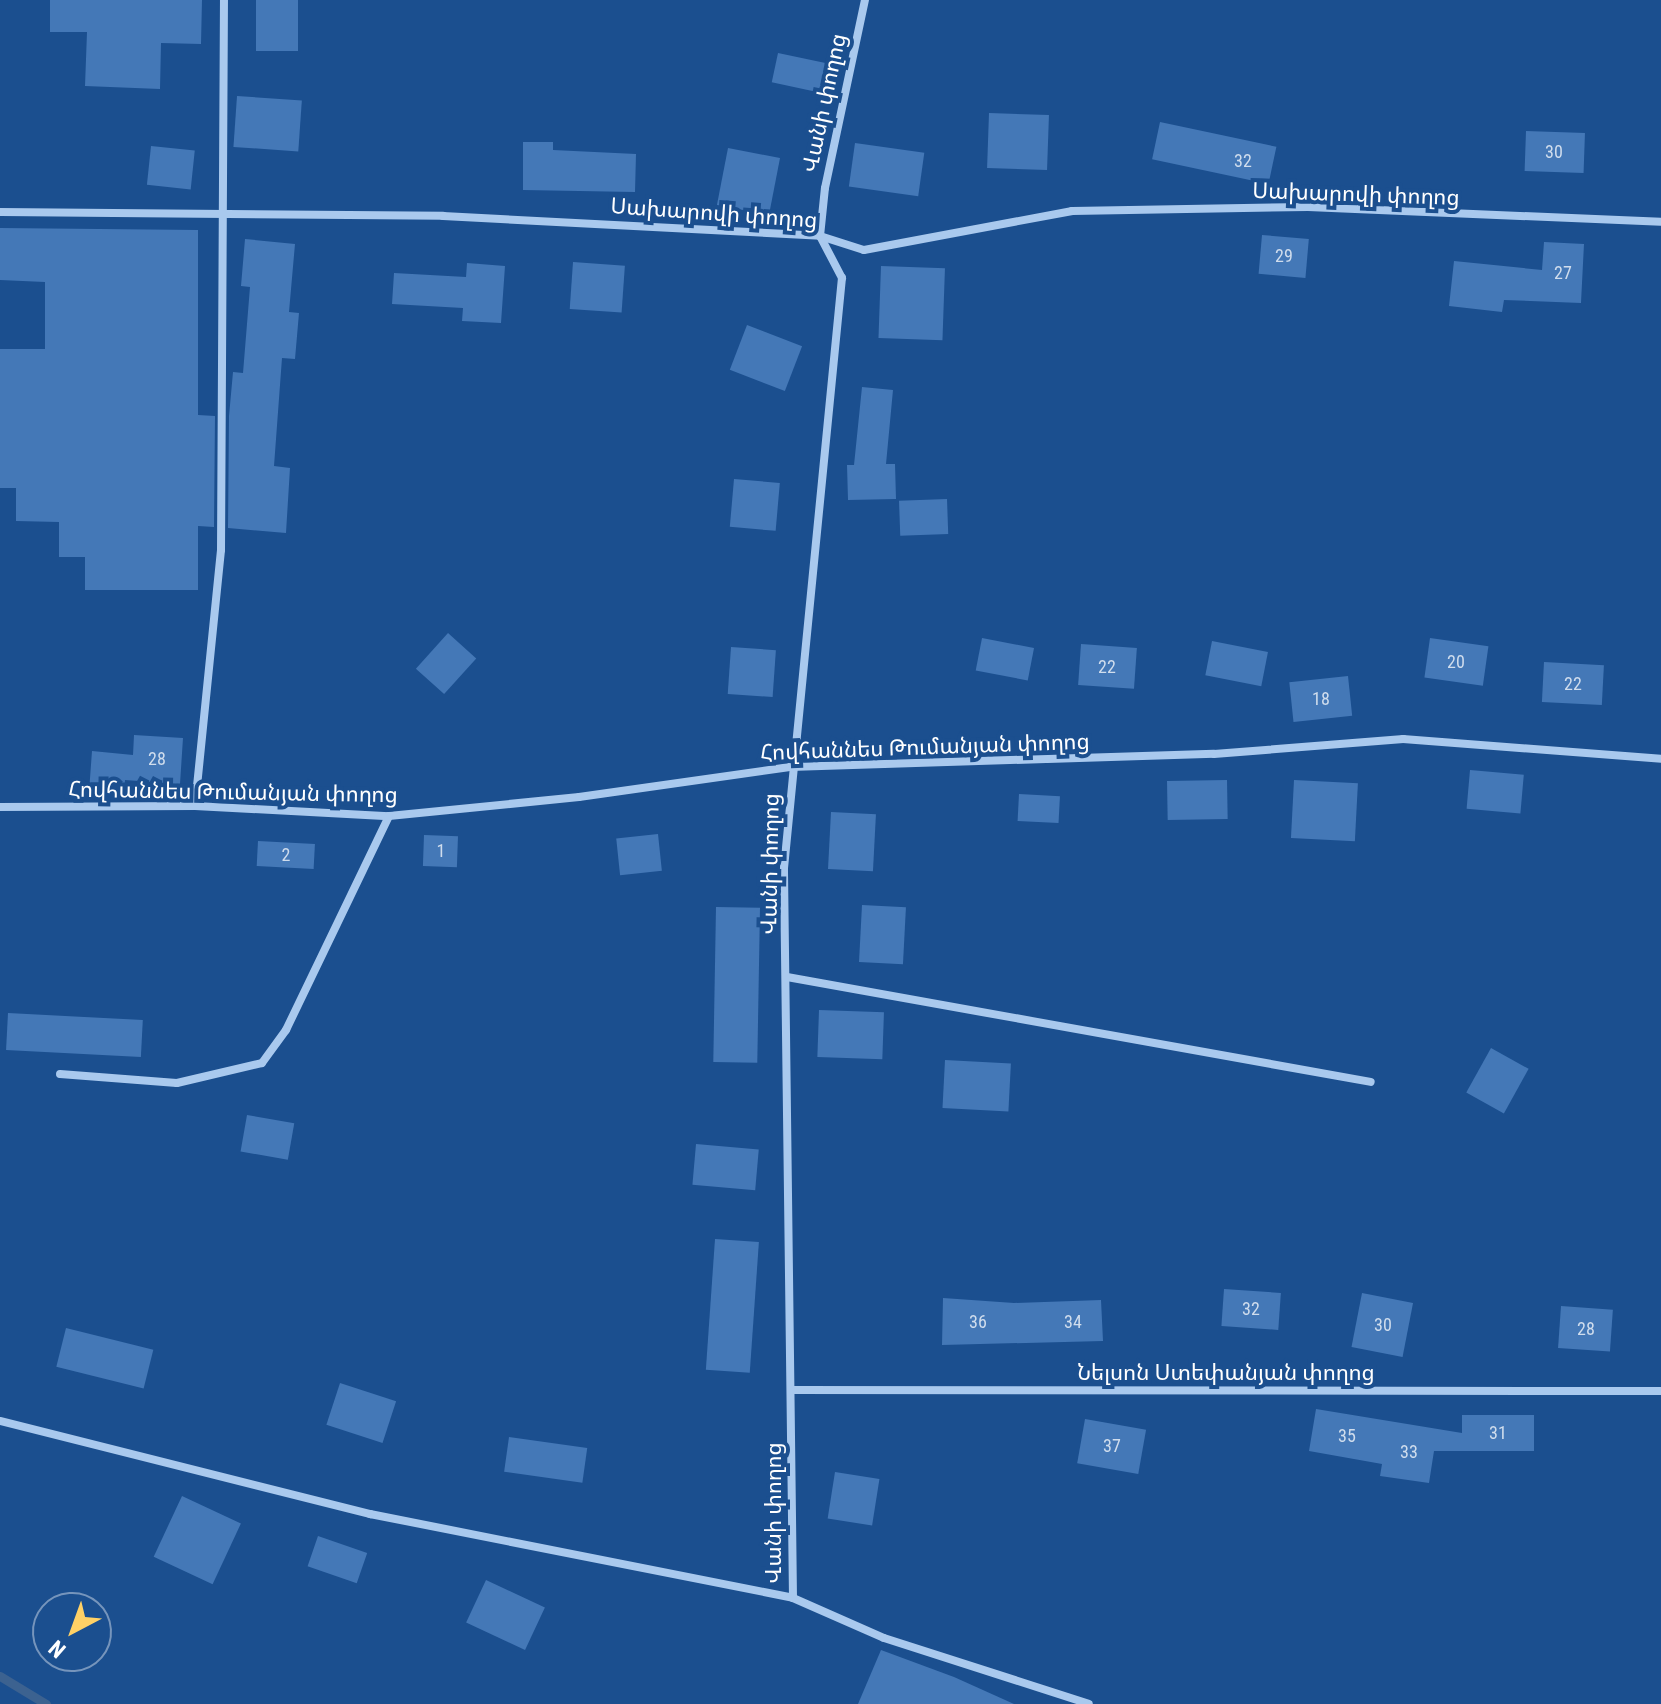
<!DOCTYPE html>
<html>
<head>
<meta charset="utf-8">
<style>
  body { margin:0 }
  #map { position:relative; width:1661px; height:1704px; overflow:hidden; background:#1b4f8f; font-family:"Roboto Condensed","Noto Sans Armenian",sans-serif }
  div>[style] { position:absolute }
  .stream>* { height:9px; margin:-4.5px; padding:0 4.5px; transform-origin:4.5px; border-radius:4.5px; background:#3c6290 }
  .building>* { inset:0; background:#4478b7; transform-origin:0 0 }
  .street>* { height:8px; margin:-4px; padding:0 4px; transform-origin:4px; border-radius:4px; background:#a9c9ee }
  span { translate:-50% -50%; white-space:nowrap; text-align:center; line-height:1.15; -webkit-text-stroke:8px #1b4f8f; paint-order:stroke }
  .number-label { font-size:18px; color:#d0dded }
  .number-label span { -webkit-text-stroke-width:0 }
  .street-label { font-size:22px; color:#fff }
  .north { position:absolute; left:32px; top:1592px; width:80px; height:80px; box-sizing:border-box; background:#1b4f8f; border:2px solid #7695bc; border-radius:50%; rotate:221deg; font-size:22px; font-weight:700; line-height:32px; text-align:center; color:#fff }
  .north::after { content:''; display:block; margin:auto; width:28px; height:36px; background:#ffd166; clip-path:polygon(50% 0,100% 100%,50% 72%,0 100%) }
</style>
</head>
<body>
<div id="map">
  <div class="stream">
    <i style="left:0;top:1676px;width:54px;rotate:31.3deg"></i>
  </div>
  <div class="building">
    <i style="clip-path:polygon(50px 0,202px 0,201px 44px,161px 43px,160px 89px,85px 86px,87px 32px,50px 32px)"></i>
    <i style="left:256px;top:0;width:42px;height:51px"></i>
    <i style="left:778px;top:53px;width:57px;height:30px;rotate:12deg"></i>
    <i style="left:237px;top:96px;width:65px;height:51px;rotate:4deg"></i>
    <i style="left:989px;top:113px;width:60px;height:55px;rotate:2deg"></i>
    <i style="left:1160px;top:122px;width:119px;height:38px;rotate:12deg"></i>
    <i style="left:1526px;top:131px;width:59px;height:40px;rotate:2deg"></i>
    <i style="clip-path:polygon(523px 142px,553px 142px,553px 150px,636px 154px,635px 192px,523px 190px)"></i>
    <i style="left:855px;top:143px;width:70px;height:44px;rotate:8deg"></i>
    <i style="left:151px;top:146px;width:44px;height:39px;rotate:6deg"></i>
    <i style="left:728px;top:148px;width:53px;height:58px;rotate:11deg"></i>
    <i style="clip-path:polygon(0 228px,198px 230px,198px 415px,215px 416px,214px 527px,198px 526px,198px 590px,85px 590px,85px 557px,59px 557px,59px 522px,16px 521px,16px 488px,0 488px,0 349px,45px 349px,45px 282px,0 280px)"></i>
    <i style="left:1262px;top:235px;width:47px;height:39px;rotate:5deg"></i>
    <i style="clip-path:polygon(245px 239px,295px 244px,289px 312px,299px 313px,295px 359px,282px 358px,274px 466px,290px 468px,286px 533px,228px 528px,229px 416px,233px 372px,243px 373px,250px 287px,241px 286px)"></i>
    <i style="clip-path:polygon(1544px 242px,1584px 244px,1581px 303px,1504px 300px,1502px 312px,1449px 306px,1454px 261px,1542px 270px)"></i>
    <i style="left:573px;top:262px;width:52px;height:47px;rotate:4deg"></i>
    <i style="clip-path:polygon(467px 263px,505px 266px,501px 323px,462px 321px,463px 308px,392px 304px,394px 273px,466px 277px)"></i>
    <i style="left:881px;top:266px;width:64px;height:72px;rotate:2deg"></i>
    <i style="left:747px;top:325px;width:59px;height:48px;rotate:21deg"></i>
    <i style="clip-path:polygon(862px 387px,893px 390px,886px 464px,895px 464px,896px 499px,848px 500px,847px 465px,854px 465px)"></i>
    <i style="left:734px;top:479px;width:46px;height:48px;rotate:5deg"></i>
    <i style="left:947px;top:499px;width:35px;height:48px;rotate:88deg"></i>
    <i style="left:448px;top:633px;width:38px;height:48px;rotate:42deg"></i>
    <i style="left:982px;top:638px;width:53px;height:33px;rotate:11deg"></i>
    <i style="left:1430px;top:638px;width:59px;height:40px;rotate:8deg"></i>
    <i style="left:1212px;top:641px;width:57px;height:35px;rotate:11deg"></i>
    <i style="left:1081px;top:644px;width:56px;height:41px;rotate:4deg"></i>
    <i style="left:731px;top:647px;width:45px;height:47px;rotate:4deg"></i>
    <i style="left:1544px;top:662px;width:60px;height:40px;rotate:3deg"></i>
    <i style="left:1348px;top:676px;width:40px;height:59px;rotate:84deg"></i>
    <i style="clip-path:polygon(134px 735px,183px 738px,180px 784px,125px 780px,124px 795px,89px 792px,92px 751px,133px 755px)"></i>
    <i style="left:1470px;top:770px;width:54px;height:39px;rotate:5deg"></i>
    <i style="left:1227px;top:780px;width:39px;height:60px;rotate:89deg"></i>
    <i style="left:1294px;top:780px;width:64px;height:58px;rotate:3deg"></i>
    <i style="left:1019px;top:794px;width:41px;height:27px;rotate:3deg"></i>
    <i style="left:831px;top:812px;width:45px;height:57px;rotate:3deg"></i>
    <i style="left:658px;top:834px;width:37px;height:42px;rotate:84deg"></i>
    <i style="left:424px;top:835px;width:34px;height:31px;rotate:2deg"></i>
    <i style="left:258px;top:841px;width:57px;height:25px;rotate:3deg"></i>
    <i style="left:862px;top:905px;width:44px;height:57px;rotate:3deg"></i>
    <i style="left:716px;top:907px;width:44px;height:155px;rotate:1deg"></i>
    <i style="left:819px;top:1010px;width:65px;height:47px;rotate:2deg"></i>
    <i style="left:8px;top:1013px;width:135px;height:37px;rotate:3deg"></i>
    <i style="left:1491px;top:1048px;width:43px;height:51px;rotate:29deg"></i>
    <i style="left:945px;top:1060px;width:66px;height:48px;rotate:3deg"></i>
    <i style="left:247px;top:1115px;width:48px;height:37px;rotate:10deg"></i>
    <i style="left:696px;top:1144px;width:63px;height:41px;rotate:5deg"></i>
    <i style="left:715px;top:1239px;width:44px;height:131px;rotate:4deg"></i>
    <i style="left:1224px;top:1289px;width:57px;height:37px;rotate:4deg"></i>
    <i style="left:1362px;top:1293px;width:52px;height:55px;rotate:11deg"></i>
    <i style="clip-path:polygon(943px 1298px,1014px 1303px,1101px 1300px,1103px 1341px,942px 1345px)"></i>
    <i style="left:1561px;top:1306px;width:52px;height:42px;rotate:4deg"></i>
    <i style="left:66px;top:1328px;width:90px;height:40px;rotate:14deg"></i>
    <i style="left:340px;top:1383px;width:59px;height:44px;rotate:18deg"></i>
    <i style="clip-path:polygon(1316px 1409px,1462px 1433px,1462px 1415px,1534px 1415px,1534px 1451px,1434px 1451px,1429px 1483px,1380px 1476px,1382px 1464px,1309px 1451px)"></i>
    <i style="left:1085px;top:1419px;width:62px;height:45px;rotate:10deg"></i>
    <i style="left:509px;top:1437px;width:79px;height:35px;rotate:8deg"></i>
    <i style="left:835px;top:1472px;width:45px;height:47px;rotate:9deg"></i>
    <i style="left:182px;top:1496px;width:65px;height:67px;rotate:25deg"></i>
    <i style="left:318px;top:1536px;width:52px;height:32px;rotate:19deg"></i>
    <i style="left:486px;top:1580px;width:65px;height:47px;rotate:25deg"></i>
    <i style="clip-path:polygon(881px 1650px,954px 1677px,1014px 1704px,858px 1704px)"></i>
  </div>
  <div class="street">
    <i style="left:0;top:212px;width:443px;rotate:0.5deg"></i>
    <i style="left:443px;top:216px;width:378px;rotate:3deg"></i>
    <i style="left:820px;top:236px;width:46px;rotate:17.7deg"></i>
    <i style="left:864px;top:250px;width:212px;rotate:-10.6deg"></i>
    <i style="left:1072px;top:211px;width:236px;rotate:-1deg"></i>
    <i style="left:1308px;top:207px;width:353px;rotate:2.4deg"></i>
    <i style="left:195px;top:806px;width:257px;rotate:-84.2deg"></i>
    <i style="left:221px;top:550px;width:550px;rotate:-89.69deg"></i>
    <i style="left:0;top:807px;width:195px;rotate:-0.3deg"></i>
    <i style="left:195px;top:806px;width:194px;rotate:3deg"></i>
    <i style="left:389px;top:816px;width:191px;rotate:-5.7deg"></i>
    <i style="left:579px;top:797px;width:213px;rotate:-8.1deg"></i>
    <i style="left:790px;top:767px;width:424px;rotate:-1.8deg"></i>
    <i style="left:1214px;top:754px;width:190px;rotate:-4.5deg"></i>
    <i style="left:1403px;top:739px;width:259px;rotate:4.4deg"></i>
    <i style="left:787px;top:977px;width:593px;rotate:10.19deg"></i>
    <i style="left:60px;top:1074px;width:117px;rotate:4.4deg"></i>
    <i style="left:177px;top:1083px;width:87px;rotate:-13.2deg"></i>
    <i style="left:262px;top:1063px;width:41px;rotate:-54deg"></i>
    <i style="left:286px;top:1030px;width:237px;rotate:-64.3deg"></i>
    <i style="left:791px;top:1390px;width:870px;rotate:0.07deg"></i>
    <i style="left:0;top:1421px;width:382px;rotate:14.1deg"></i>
    <i style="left:370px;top:1514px;width:431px;rotate:11.2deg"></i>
    <i style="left:793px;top:1598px;width:99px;rotate:23.7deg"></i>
    <i style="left:884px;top:1638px;width:215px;rotate:17.8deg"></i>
    <i style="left:793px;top:1598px;width:730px;rotate:-90.71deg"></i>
    <i style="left:784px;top:868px;width:593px;rotate:-84.39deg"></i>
    <i style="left:842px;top:278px;width:47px;rotate:-117.6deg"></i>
    <i style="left:820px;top:236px;width:48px;rotate:-84.1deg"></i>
    <i style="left:825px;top:188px;width:192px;rotate:-78deg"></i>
  </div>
  <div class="number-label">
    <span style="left:1554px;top:152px">30</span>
    <span style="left:1243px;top:161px">32</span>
    <span style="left:1284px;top:256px">29</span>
    <span style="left:1563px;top:273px">27</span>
    <span style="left:1456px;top:662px">20</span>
    <span style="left:1107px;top:667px">22</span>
    <span style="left:1573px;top:684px">22</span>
    <span style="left:1321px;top:699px">18</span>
    <span style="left:157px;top:759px">28</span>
    <span style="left:441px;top:851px">1</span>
    <span style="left:286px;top:855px">2</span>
    <span style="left:1251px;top:1309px">32</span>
    <span style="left:978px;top:1322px">36</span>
    <span style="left:1073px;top:1322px">34</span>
    <span style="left:1383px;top:1325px">30</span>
    <span style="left:1586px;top:1329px">28</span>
    <span style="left:1498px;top:1433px">31</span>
    <span style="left:1347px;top:1436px">35</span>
    <span style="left:1112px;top:1446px">37</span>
    <span style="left:1409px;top:1452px">33</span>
  </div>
  <div class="street-label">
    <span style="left:824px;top:103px;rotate:-78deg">Վանի փողոց</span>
    <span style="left:1356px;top:194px;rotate:2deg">Սախարովի փողոց</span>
    <span style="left:714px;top:213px;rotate:4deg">Սախարովի փողոց</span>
    <span style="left:925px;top:747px;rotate:-2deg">Հովհաննես Թումանյան փողոց</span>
    <span style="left:233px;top:792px;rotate:1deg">Հովհաննես Թումանյան փողոց</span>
    <span style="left:770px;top:864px;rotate:-89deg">Վանի փողոց</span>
    <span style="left:1226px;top:1373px">Նելսոն Ստեփանյան փողոց</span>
    <span style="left:774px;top:1513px;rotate:-90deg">Վանի փողոց</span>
  </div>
  <div class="north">N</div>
</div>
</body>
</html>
